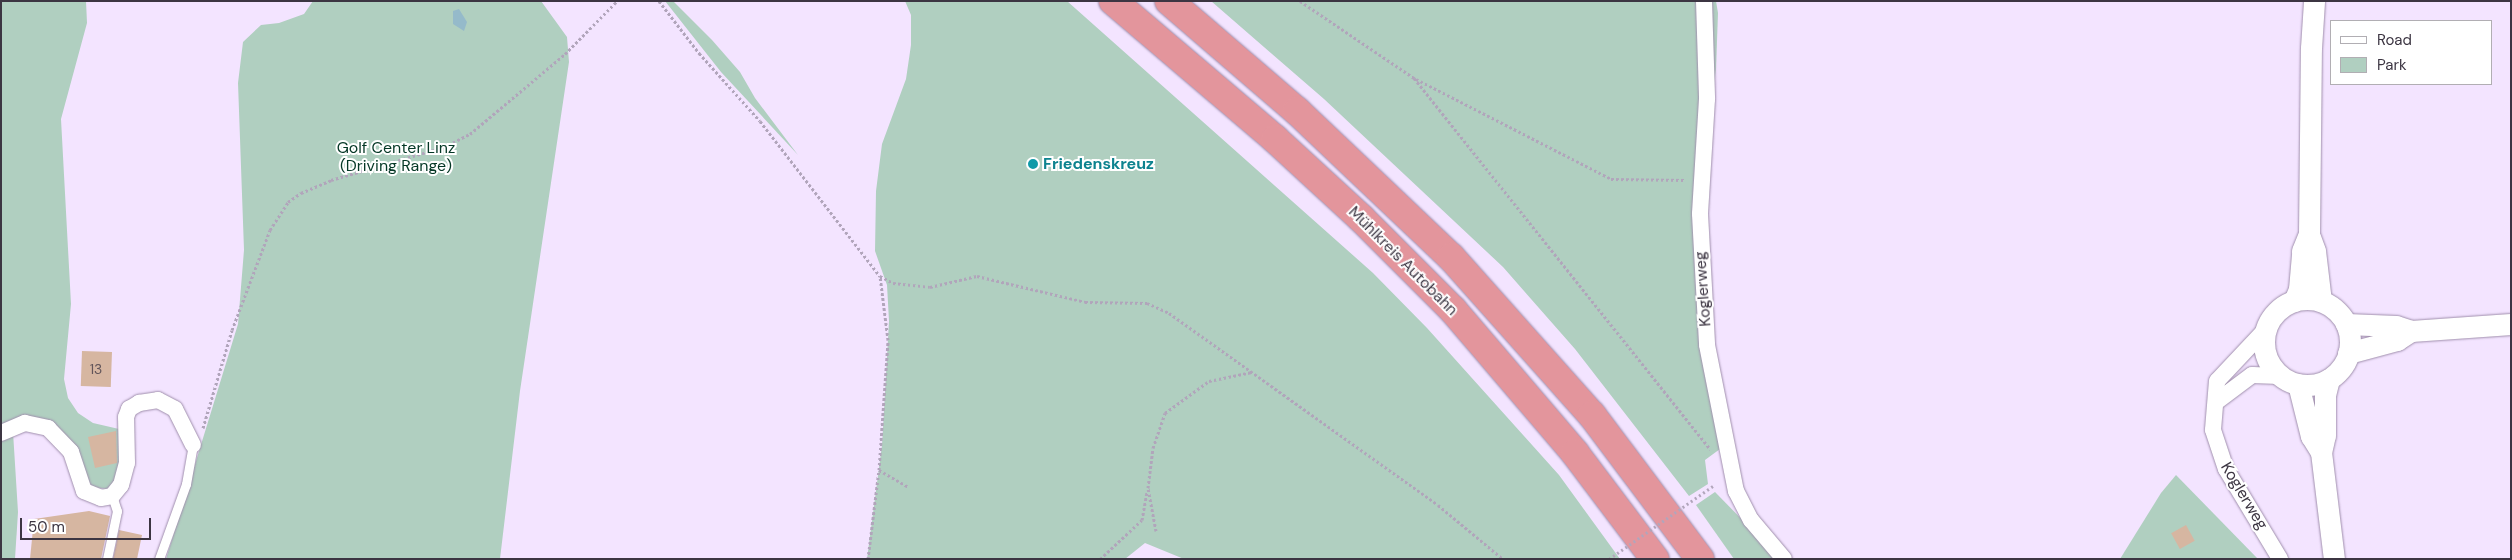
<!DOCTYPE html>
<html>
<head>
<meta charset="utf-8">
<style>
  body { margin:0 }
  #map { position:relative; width:2512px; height:560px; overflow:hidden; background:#f3e4ff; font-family:"DM Sans",sans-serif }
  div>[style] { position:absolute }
  .green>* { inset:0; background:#b0cfc0 }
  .water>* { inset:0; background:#95baca }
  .building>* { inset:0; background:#d6b6a1; transform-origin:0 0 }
  .path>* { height:3px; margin-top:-1.5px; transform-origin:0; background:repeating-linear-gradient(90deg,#b1a5bb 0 2.5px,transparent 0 5px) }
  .roads { filter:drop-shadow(0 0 1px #a08fad) drop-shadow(0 0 1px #a08fad) }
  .service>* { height:9px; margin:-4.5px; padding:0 4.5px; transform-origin:4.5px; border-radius:4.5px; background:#fff }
  .minor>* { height:16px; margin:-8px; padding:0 8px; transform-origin:8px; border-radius:8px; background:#fff }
  .tertiary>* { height:21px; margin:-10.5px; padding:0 10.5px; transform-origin:10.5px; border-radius:10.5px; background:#fff }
  .tertiary>.ring { margin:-10.5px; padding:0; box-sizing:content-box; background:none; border:21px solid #fff; border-radius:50% }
  .motorway>* { height:28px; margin:-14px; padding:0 14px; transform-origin:14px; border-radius:14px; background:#e3959c }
  .path-bridge>* { height:3px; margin-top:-1.5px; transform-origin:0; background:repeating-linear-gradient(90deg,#b1a5bb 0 2.5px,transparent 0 5px) }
  .dots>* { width:14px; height:14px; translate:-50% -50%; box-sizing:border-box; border:2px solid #fff; border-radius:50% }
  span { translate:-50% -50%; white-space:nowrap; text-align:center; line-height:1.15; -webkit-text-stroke:4px #fff; paint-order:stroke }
  .number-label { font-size:14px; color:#62555a }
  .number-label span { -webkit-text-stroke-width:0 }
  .park-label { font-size:16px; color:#043725 }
  .culture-label { font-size:16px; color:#0d838f; font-weight:700 }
  .left { translate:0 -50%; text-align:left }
  .street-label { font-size:16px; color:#3c3542 }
  .frame { position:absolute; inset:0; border:2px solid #3c3542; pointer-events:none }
  .legend { position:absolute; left:2330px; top:20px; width:162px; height:65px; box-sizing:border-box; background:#fff; border:1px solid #b1aeb3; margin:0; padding:6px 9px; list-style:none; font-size:15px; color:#3c3542 }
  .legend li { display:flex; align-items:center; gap:10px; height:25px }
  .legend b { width:25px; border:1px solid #b1aeb3 }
  .scale { position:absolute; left:20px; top:518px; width:131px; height:22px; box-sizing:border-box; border:2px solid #3c3542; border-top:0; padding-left:6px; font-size:15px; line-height:18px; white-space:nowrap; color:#3c3542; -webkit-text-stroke:4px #fff; paint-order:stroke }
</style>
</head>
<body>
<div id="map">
  <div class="green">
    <i style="clip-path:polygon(1px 1px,86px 1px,87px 23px,61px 119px,71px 304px,64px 379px,68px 398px,78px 413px,93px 423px,119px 429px,123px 439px,118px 478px,107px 489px,92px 487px,59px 430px,1px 429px)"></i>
    <i style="clip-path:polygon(313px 1px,541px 1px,567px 37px,569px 62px,520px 391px,500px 559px,166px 559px,238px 324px,244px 250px,238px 83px,243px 42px,261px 25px,279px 23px,304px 14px)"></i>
    <i style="clip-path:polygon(665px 1px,673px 1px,712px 40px,740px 72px,755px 98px,798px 155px,721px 72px)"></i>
    <i style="clip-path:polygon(905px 1px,1067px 1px,1373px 273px,1427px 328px,1559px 475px,1620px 559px,1184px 559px,1145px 543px,1125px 559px,867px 559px,882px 445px,889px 321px,887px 285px,875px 251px,876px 191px,882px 144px,906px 79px,911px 45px,911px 15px)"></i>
    <i style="clip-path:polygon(1211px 1px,1699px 1px,1700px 137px,1720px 449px,1705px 460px,1708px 484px,1689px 496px,1575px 349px,1503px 267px,1324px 99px)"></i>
    <i style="clip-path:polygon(1707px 1px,1716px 1px,1718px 13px,1716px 69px,1710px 119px)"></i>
    <i style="clip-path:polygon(13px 432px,18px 512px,15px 559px,1px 559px,1px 438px)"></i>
    <i style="clip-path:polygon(2176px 475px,2258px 559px,2120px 559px,2161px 493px)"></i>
    <i style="clip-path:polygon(1715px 492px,1764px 542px,1778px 559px,1734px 559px,1696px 505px)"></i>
  </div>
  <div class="water">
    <i style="clip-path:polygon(459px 9px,467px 22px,464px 31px,453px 24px,453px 11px)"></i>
  </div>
  <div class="building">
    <i style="left:82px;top:351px;width:30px;height:35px;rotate:2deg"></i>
    <i style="clip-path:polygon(116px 431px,117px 463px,95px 468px,88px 437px)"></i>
    <i style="clip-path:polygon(89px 511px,110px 516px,101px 559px,30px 559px,34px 519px)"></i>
    <i style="left:2186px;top:525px;width:18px;height:17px;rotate:61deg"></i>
    <i style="clip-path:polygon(119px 530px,142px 535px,137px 559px,113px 559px)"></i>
  </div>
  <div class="path">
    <i style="left:659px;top:1px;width:66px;rotate:52.4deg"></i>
    <i style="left:699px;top:53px;width:91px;rotate:48.1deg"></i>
    <i style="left:760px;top:121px;width:196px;rotate:52.3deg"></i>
    <i style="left:880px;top:276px;width:15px;rotate:28deg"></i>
    <i style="left:893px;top:283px;width:37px;rotate:6deg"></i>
    <i style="left:930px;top:287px;width:48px;rotate:-13.2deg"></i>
    <i style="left:977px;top:276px;width:111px;rotate:13.5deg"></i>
    <i style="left:1085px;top:302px;width:62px;rotate:0.9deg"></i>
    <i style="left:1147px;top:303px;width:24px;rotate:24deg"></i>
    <i style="left:1169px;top:313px;width:330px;rotate:35.5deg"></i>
    <i style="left:1438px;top:505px;width:85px;rotate:39.7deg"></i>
    <i style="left:1300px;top:1px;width:138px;rotate:34deg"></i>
    <i style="left:1414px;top:78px;width:475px;rotate:51.4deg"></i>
    <i style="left:1416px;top:79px;width:219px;rotate:27.1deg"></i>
    <i style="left:1611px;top:179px;width:75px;rotate:0.8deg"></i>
    <i style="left:203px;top:428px;width:102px;rotate:-73.5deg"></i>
    <i style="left:232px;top:330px;width:107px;rotate:-69.2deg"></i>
    <i style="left:270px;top:230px;width:33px;rotate:-57deg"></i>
    <i style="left:288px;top:202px;width:16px;rotate:-35deg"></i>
    <i style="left:301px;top:193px;width:33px;rotate:-23deg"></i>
    <i style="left:331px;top:180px;width:118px;rotate:-16.3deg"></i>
    <i style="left:444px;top:147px;width:29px;rotate:-27deg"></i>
    <i style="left:470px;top:134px;width:124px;rotate:-40.1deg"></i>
    <i style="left:565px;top:54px;width:74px;rotate:-45.5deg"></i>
    <i style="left:879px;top:470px;width:34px;rotate:30deg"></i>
    <i style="left:1156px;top:531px;width:44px;rotate:-100.5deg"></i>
    <i style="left:1148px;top:488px;width:40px;rotate:-82.9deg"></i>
    <i style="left:1153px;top:448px;width:37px;rotate:-71deg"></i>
    <i style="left:1165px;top:413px;width:54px;rotate:-36deg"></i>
    <i style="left:1209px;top:381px;width:44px;rotate:-11.8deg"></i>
    <i style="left:868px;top:559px;width:90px;rotate:-83deg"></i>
    <i style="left:879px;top:470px;width:130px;rotate:-86deg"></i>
    <i style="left:888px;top:340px;width:64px;rotate:-97.1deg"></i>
    <i style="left:1100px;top:559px;width:57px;rotate:-42.9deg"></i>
    <i style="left:1142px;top:520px;width:29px;rotate:-80deg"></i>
  </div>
  <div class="roads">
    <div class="service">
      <i style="left:107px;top:559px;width:49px;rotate:-78.2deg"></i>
      <i style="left:117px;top:511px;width:16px;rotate:-108deg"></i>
      <i style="left:159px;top:559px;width:80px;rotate:-70.2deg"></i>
      <i style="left:186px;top:484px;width:40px;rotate:-80deg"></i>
    </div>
    <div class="minor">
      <i style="left:1704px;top:1px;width:98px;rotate:88.2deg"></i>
      <i style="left:1707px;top:99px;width:115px;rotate:93.5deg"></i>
      <i style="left:1700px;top:214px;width:131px;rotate:86.9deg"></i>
      <i style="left:1707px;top:345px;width:149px;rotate:78.8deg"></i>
      <i style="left:1736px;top:491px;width:33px;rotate:63deg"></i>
      <i style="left:1751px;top:520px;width:51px;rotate:49.8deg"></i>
      <i style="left:2266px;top:329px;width:71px;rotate:133.3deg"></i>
      <i style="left:2217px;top:381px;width:49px;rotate:94.7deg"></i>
      <i style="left:2213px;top:430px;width:41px;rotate:71.6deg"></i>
      <i style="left:2226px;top:469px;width:105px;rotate:59deg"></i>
      <i style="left:2216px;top:402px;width:45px;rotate:-36.9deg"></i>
      <i style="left:2252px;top:375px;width:28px;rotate:2deg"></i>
      <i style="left:1px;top:433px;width:26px;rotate:-23deg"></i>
      <i style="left:25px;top:423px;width:24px;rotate:12deg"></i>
      <i style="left:48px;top:428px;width:33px;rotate:46deg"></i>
      <i style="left:71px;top:452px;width:41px;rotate:71.6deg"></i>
      <i style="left:84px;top:491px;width:18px;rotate:22deg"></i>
      <i style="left:101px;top:498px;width:11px;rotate:-10deg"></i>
      <i style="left:112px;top:496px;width:14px;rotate:-51deg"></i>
      <i style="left:121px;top:485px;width:23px;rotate:-75deg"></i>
      <i style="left:127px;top:463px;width:46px;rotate:-91.2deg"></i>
      <i style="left:126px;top:417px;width:9px;rotate:-69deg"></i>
      <i style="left:129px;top:409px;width:12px;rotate:-31deg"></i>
      <i style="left:139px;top:403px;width:19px;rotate:-9deg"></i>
      <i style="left:158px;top:400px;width:19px;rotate:28deg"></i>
      <i style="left:175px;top:409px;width:40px;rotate:63.4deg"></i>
    </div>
    <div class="tertiary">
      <i style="left:2310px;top:237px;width:15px;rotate:70deg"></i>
      <i style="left:2315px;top:251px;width:50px;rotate:83.2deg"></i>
      <i class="ring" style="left:2264px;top:299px;width:65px;height:65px"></i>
      <i style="left:2294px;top:301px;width:13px;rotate:-67deg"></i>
      <i style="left:2299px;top:289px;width:38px;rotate:-85deg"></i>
      <i style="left:2302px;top:251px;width:18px;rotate:-68deg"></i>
      <i style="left:2309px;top:234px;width:186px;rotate:-89.4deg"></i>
      <i style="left:2311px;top:48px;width:47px;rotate:-86.3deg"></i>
      <i style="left:2346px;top:324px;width:50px;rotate:2.3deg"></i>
      <i style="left:2396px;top:326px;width:16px;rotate:18deg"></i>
      <i style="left:2411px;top:331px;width:100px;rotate:-4deg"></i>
      <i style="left:2348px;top:353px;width:51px;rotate:-14.9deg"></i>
      <i style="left:2397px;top:340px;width:17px;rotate:-33deg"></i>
      <i style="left:2329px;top:379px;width:16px;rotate:104deg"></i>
      <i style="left:2325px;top:395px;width:40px;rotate:90deg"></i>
      <i style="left:2325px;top:435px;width:17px;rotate:103deg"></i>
      <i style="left:2321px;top:452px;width:108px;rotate:83.1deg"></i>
      <i style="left:2298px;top:384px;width:54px;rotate:76deg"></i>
      <i style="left:2311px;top:436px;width:19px;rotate:58deg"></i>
    </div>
    <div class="motorway">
      <i style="left:1113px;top:1px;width:213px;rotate:40.4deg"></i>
      <i style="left:1275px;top:139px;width:117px;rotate:42.6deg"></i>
      <i style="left:1361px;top:218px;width:130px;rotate:45deg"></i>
      <i style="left:1453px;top:310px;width:188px;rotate:49.5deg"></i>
      <i style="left:1575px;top:453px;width:133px;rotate:53deg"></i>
      <i style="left:1169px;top:1px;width:169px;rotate:40.7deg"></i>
      <i style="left:1297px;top:111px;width:212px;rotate:43.5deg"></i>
      <i style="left:1451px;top:257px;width:212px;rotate:48.3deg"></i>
      <i style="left:1592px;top:415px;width:180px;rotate:53.1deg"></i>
    </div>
  </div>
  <div class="path-bridge">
    <i style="left:1609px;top:559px;width:127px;rotate:-35.1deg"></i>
  </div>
  <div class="dots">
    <i style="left:1033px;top:164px;background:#0f9aa8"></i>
  </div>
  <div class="number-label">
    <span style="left:96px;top:369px">13</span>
  </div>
  <div class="park-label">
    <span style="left:396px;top:157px">Golf Center Linz<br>(Driving Range)</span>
  </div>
  <div class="culture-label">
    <span class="left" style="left:1043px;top:164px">Friedenskreuz</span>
  </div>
  <div class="street-label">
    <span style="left:1403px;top:261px;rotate:45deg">Mühlkreis Autobahn</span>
    <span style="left:1703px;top:289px;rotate:-94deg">Koglerweg</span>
    <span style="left:2244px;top:496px;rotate:59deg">Koglerweg</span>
  </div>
  <div class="frame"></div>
  <ul class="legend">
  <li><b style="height:6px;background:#fff"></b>Road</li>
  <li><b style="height:14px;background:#b0cfc0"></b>Park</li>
  </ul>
  <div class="scale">50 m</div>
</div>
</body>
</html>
